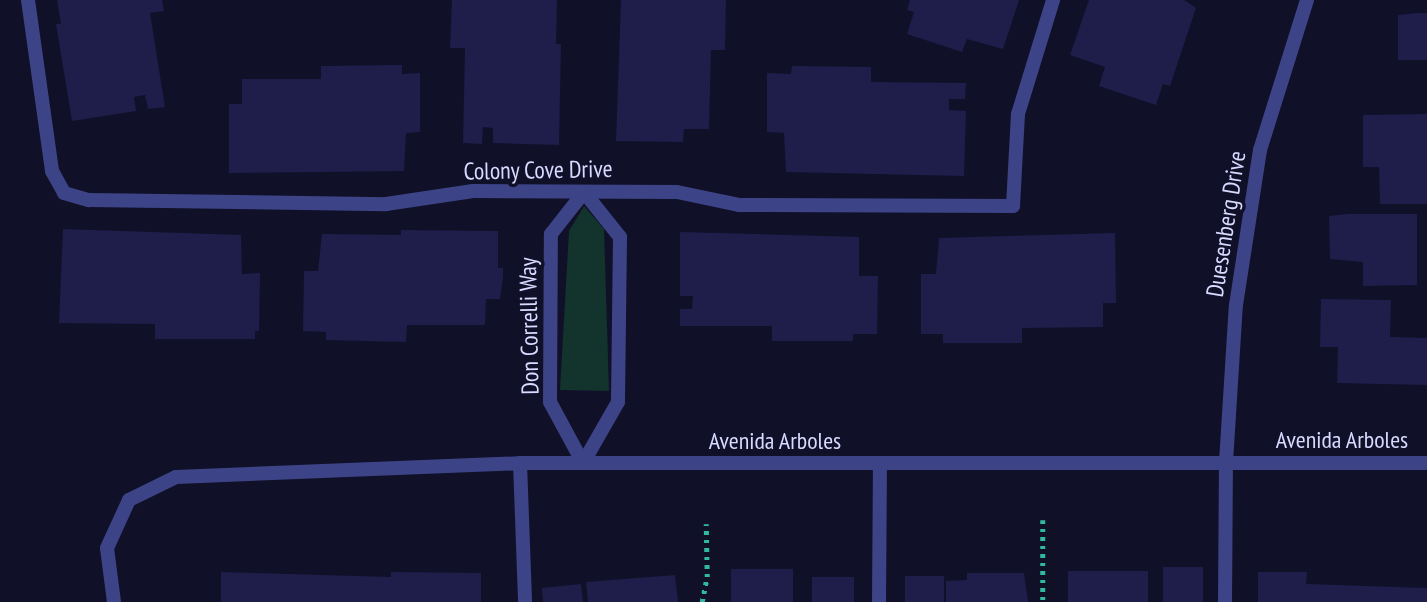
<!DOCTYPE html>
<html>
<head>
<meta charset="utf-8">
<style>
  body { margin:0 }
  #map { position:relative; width:1427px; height:602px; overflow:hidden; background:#111029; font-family:"PT Sans Narrow",sans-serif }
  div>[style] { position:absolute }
  .green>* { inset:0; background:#13332d }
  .building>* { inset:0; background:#1f1d4a; transform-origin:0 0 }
  .path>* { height:4.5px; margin-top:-2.25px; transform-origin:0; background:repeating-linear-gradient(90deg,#31ba9f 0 3.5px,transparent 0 8.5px) }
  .service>* { height:14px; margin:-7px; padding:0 7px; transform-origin:7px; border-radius:7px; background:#3c4487 }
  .minor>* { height:14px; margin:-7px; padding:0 7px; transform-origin:7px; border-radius:7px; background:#3c4487 }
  span { translate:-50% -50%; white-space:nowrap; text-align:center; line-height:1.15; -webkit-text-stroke:7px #111029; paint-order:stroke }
  .street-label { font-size:24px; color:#d9daff }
</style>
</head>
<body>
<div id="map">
  <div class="green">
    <i style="clip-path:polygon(584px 206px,604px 229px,609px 391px,560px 390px,569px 231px)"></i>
  </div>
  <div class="building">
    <i style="clip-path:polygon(57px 0,162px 0,164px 11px,150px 13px,165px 107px,148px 109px,145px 95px,134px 97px,136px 111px,72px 121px,56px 24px,61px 24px)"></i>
    <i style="clip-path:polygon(452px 0,557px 0,556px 44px,561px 44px,559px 145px,493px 143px,493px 128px,483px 127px,482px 144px,463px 143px,465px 48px,450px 48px)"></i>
    <i style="clip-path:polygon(621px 0,726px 0,725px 50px,711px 50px,709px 129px,684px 129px,683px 142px,616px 141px)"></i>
    <i style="clip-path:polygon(910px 0,1019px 0,1003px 49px,967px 39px,962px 52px,907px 34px,914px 12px,907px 10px)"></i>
    <i style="clip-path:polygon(1089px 0,1184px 0,1196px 8px,1170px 86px,1163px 84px,1156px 105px,1099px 86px,1105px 67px,1070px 55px)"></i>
    <i style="clip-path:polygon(1419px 13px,1427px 13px,1427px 60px,1398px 60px,1398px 15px)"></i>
    <i style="clip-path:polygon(402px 65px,402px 74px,420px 73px,420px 132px,406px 133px,404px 171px,229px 173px,229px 104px,242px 104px,242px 79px,321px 79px,321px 66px)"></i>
    <i style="clip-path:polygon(792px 66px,871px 67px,871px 82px,966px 83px,965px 99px,949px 99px,949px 110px,966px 111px,964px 176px,786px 172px,784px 133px,767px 132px,767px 73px,791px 74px)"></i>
    <i style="clip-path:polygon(1427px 114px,1427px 204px,1380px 204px,1379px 167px,1363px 167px,1363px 115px)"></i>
    <i style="clip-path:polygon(1348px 214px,1417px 214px,1417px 285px,1363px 286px,1363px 262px,1330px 259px,1329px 216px)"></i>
    <i style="clip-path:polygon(63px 229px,241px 235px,242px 274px,260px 273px,259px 331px,255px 331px,255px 339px,155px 339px,155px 324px,59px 323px)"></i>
    <i style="clip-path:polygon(401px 230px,498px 231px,498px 268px,503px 268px,503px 277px,500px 299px,486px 299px,485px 325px,407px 325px,406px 342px,326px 340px,326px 332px,303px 331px,304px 271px,318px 271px,322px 234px,401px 235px)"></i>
    <i style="clip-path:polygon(680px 232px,859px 237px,859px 276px,878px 276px,877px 334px,853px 334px,853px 341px,772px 341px,772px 326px,680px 326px,680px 309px,692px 309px,693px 296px,680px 296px)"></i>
    <i style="clip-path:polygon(1115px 233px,1116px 303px,1103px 303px,1103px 327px,1022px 328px,1022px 343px,943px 343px,943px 334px,921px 334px,921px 274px,936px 274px,939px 238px)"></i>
    <i style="clip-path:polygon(1321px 299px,1391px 300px,1390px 337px,1427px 338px,1427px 385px,1337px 383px,1338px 347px,1320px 347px)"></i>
    <i style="left:1163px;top:567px;width:40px;height:35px"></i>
    <i style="left:731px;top:569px;width:62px;height:33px"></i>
    <i style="left:1068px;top:571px;width:80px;height:31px"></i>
    <i style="clip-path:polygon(221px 572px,391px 577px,391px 572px,481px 573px,481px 602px,221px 602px)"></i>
    <i style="clip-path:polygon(1258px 572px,1307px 572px,1306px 584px,1427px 588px,1427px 602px,1258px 602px)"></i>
    <i style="clip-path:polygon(967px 573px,1024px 573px,1028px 602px,946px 602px,946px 581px,967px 580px)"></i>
    <i style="clip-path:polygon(675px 575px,678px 602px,588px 602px,586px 582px)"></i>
    <i style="left:905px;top:576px;width:39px;height:26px"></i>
    <i style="left:812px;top:577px;width:42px;height:25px"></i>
    <i style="clip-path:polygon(581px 584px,583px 602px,543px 602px,542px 588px)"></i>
  </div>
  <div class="path">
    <i style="left:1043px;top:520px;width:82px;rotate:90deg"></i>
    <i style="left:702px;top:602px;width:25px;rotate:-79deg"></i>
    <i style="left:707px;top:577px;width:53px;rotate:-91.1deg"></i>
  </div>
  <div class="service">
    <i style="left:28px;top:0;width:173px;rotate:82deg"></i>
    <i style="left:52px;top:171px;width:25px;rotate:61deg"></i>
    <i style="left:64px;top:193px;width:26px;rotate:16deg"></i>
    <i style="left:89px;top:200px;width:297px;rotate:0.8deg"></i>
    <i style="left:386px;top:204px;width:88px;rotate:-8.5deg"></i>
    <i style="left:473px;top:191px;width:204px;rotate:0.3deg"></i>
    <i style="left:677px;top:192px;width:63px;rotate:11.8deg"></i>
    <i style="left:739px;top:205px;width:274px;rotate:0.2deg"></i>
    <i style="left:1013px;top:206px;width:92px;rotate:-86.9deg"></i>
    <i style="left:1018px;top:114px;width:119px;rotate:-72.9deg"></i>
    <i style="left:584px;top:192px;width:58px;rotate:51.3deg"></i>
    <i style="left:620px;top:237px;width:165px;rotate:90.7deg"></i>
    <i style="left:618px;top:402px;width:70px;rotate:119.8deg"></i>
    <i style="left:583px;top:463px;width:69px;rotate:-118.4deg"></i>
    <i style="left:550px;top:402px;width:168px;rotate:-89.7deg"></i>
    <i style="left:551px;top:234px;width:53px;rotate:-51.8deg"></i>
    <i style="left:520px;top:463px;width:139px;rotate:87.9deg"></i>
    <i style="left:879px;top:602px;width:138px;rotate:-89.6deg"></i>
    <i style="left:1225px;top:602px;width:140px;rotate:-89.6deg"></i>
  </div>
  <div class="minor">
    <i style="left:1226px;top:462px;width:157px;rotate:-86.4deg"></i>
    <i style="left:1236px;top:305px;width:157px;rotate:-81.2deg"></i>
    <i style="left:1260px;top:150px;width:157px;rotate:-72.6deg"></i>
    <i style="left:114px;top:602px;width:54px;rotate:-97.4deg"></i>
    <i style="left:107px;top:548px;width:53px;rotate:-65.4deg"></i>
    <i style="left:129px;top:500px;width:52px;rotate:-26.1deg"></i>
    <i style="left:176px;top:477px;width:344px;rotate:-2.3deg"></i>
    <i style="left:520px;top:463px;width:907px"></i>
  </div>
  <div class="street-label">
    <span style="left:538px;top:170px;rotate:-1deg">Colony Cove Drive</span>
    <span style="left:1226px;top:224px;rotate:-81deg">Duesenberg Drive</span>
    <span style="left:529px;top:326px;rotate:-91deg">Don Correlli Way</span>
    <span style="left:1342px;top:440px">Avenida Arboles</span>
    <span style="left:775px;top:441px">Avenida Arboles</span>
  </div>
</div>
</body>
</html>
